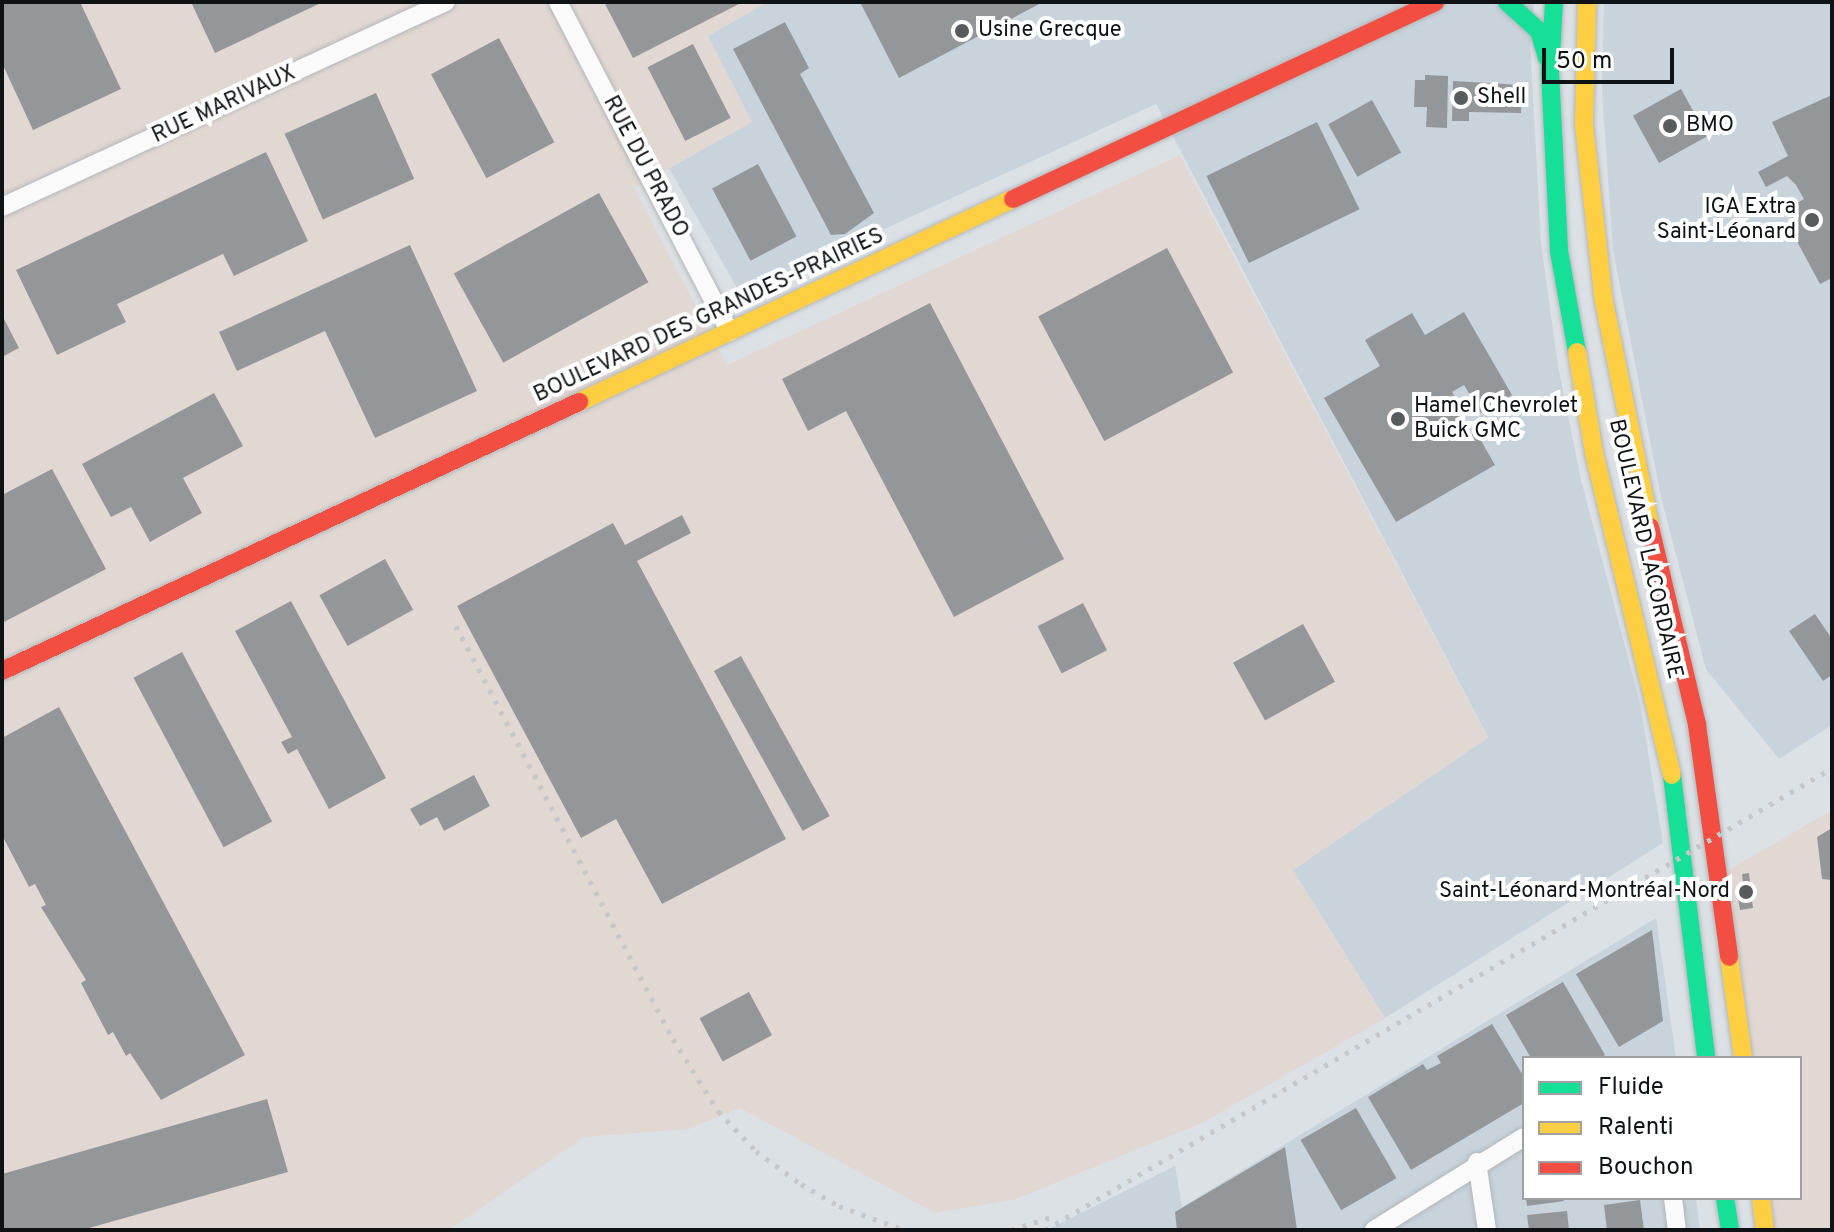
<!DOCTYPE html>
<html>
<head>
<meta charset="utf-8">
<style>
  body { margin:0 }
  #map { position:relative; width:1834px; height:1232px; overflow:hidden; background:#dce1e5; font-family:Overpass,sans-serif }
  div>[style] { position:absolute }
  .built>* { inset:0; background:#c8d3db }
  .industrial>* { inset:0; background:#e2d8d3 }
  .building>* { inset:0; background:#94979a; transform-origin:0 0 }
  .roads { filter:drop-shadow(0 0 2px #b3b7ba) drop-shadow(0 0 2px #b3b7ba) }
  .street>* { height:18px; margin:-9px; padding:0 9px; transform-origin:9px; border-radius:9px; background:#fafafb }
  .fast>* { height:18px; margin:-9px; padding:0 9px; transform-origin:9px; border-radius:9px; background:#16e098 }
  .slow>* { height:18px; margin:-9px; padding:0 9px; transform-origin:9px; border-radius:9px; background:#ffcf43 }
  .jam>* { height:18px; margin:-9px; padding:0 9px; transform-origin:9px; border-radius:9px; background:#f24e42 }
  .rail>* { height:5px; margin-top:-2.5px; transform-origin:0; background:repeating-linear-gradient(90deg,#c5c7c8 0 4px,transparent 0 12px) }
  .dots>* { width:22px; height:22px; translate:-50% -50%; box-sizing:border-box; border:4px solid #fff; border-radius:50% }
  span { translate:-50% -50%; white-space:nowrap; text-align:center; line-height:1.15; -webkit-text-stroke:8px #fff; paint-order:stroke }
  .poi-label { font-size:22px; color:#101315 }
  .left { translate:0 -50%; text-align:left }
  .right { translate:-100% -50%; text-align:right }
  .street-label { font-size:22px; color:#101315 }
  .frame { position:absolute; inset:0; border:4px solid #101315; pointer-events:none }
  .legend { position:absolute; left:1522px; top:1056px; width:280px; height:144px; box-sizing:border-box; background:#fff; border:2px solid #9fa1a1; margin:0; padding:10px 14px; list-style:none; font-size:24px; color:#101315 }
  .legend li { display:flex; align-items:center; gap:16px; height:40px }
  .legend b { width:40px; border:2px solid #9fa1a1 }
  .scale { position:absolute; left:1542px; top:48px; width:132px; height:36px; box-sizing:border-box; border:4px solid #101315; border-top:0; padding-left:10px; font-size:24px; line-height:28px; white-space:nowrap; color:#101315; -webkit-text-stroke:6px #fff; paint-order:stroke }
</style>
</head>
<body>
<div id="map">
  <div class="built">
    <i style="clip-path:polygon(767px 2px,1534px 2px,1530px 43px,1541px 243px,1558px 366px,1581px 480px,1640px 703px,1663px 843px,1385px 1018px,1293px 870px,1488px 737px,1156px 104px,741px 295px,669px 168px,751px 122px,708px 36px)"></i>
    <i style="clip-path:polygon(1604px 2px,1832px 2px,1832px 725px,1779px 759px,1706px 669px,1661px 497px,1613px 250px,1602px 92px)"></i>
    <i style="clip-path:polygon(1656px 918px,1676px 1058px,1524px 1058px,1524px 1198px,1696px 1198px,1700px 1230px,1047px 1230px,1175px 1166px,1182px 1207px)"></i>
  </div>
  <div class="industrial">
    <i style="clip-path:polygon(2px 2px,767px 2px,708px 36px,752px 122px,634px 188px,727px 365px,1180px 155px,1488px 738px,1293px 870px,1385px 1018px,1202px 1123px,1016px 1199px,935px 1213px,740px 1108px,689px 1129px,584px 1137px,449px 1230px,2px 1230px)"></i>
    <i style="clip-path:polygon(1832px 810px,1832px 1230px,1765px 1230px,1761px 1198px,1800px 1198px,1800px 1058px,1743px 1058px,1719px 876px)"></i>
  </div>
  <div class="building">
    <i style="clip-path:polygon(2px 2px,80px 2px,121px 89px,33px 130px,2px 63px)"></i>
    <i style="clip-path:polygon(191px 2px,323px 2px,215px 53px)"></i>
    <i style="clip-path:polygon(604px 2px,743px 2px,633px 58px)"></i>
    <i style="clip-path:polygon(860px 2px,1043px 2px,899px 78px)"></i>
    <i style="clip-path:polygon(785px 22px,809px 68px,800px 74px,874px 213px,845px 234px,831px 235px,733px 49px)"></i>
    <i style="left:499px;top:38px;width:118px;height:77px;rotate:62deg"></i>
    <i style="left:693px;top:44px;width:83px;height:51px;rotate:63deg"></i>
    <i style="clip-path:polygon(1425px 75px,1448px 76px,1447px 128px,1426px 127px,1427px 107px,1414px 107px,1415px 80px,1425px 80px)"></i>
    <i style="clip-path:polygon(1453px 81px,1522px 85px,1521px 113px,1469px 112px,1469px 121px,1452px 121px)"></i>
    <i style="left:1681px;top:89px;width:54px;height:55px;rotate:61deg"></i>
    <i style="left:376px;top:93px;width:94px;height:100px;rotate:66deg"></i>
    <i style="clip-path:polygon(1832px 95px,1832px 278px,1820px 284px,1793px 234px,1799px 231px,1787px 209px,1804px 199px,1796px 185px,1787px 176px,1766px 187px,1758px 172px,1788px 156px,1772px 122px)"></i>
    <i style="left:1372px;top:100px;width:60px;height:50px;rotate:61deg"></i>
    <i style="left:1317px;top:122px;width:97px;height:123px;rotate:64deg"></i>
    <i style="clip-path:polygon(266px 152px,308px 241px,234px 276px,223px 254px,117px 304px,126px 322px,57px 355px,16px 270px)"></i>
    <i style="left:758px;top:164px;width:82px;height:52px;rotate:62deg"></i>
    <i style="left:599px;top:193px;width:102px;height:166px;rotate:61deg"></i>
    <i style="clip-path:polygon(410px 245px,477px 391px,375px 438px,325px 331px,237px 371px,219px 332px)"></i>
    <i style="left:1167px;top:248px;width:141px;height:146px;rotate:62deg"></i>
    <i style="clip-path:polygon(930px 303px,1064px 559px,954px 617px,846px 411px,808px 431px,782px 379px)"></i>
    <i style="clip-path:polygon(1464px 312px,1512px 395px,1481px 413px,1464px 385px,1452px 392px,1466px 416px,1454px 422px,1464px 439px,1476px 432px,1495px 465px,1396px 522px,1324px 398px,1380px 366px,1365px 340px,1412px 313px,1425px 335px)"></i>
    <i style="clip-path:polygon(2px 315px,19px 348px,2px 357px)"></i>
    <i style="clip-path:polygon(214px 393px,243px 446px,183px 478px,202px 513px,150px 542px,131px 507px,111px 517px,82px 464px)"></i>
    <i style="clip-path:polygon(52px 469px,106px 569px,2px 623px,2px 495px)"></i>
    <i style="clip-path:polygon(682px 515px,691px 533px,637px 561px,786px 839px,662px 904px,616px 819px,581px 838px,457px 606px,613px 523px,625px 545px)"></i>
    <i style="left:385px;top:559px;width:58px;height:75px;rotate:61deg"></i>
    <i style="clip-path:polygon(291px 601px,386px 778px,329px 809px,297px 749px,288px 754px,281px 742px,292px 737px,235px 631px)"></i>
    <i style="left:1083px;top:603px;width:53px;height:51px;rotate:63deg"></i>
    <i style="clip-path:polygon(1815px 614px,1832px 639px,1832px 675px,1823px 681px,1789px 631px)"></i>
    <i style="left:1303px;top:624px;width:66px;height:80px;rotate:61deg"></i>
    <i style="left:182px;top:652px;width:192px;height:55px;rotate:62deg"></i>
    <i style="left:741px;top:656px;width:183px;height:31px;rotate:61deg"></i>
    <i style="clip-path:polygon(59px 707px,245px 1055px,161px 1100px,130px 1053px,126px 1056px,113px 1032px,108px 1035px,81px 983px,86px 980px,41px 907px,46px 905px,35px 884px,29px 887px,2px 835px,2px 738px)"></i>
    <i style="clip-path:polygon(474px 775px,490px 806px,444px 831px,437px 817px,420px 826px,410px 809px)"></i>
    <i style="clip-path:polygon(1832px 828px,1832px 880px,1822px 879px,1817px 837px)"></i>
    <i style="clip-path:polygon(1749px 873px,1753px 908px,1740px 910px,1737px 892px,1744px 891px,1742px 874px)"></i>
    <i style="clip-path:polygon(1652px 930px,1663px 1021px,1619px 1047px,1576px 974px)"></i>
    <i style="clip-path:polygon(1563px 982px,1605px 1055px,1600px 1058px,1531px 1058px,1506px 1015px)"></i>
    <i style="left:749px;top:992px;width:49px;height:56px;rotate:62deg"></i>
    <i style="clip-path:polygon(1492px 1024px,1524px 1077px,1524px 1103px,1411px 1170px,1368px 1097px,1423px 1064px,1427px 1070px,1441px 1063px,1437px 1056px)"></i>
    <i style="clip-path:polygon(267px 1099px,288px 1172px,82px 1230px,2px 1230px,2px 1174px)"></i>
    <i style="left:1356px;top:1108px;width:81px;height:64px;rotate:60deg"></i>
    <i style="clip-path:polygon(1285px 1147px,1297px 1230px,1177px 1230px,1175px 1212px)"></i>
    <i style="clip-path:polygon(1526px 1198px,1563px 1198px,1564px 1201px,1527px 1206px)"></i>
    <i style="clip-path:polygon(1640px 1200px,1644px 1230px,1607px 1230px,1604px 1205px)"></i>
    <i style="clip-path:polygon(1567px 1211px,1569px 1230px,1529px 1230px,1527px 1215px)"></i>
  </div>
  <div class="roads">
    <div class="street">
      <i style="left:558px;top:2px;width:372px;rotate:62.5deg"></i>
      <i style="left:2px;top:207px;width:489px;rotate:-24.8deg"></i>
      <i style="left:1477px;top:1162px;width:69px;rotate:81.6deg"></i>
      <i style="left:1673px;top:1198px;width:32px;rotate:83deg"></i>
      <i style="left:1374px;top:1230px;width:176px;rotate:-31.8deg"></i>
    </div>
    <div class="fast">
      <i style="left:1507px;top:2px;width:43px;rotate:42.2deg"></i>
      <i style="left:1539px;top:31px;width:28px;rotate:73deg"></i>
      <i style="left:1554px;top:2px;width:70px;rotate:93.3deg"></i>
      <i style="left:1550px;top:72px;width:179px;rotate:87.1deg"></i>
      <i style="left:1559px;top:251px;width:103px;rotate:79.9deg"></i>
      <i style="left:1672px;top:775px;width:285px;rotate:83.1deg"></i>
      <i style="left:1725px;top:1198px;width:32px;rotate:81deg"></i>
    </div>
    <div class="slow">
      <i style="left:1587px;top:2px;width:123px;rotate:91.4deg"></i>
      <i style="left:1584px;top:125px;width:178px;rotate:83.6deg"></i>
      <i style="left:1604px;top:302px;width:230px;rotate:78.4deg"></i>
      <i style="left:1577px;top:352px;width:102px;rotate:80.4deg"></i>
      <i style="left:1594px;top:453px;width:331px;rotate:76.4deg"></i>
      <i style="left:579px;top:402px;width:479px;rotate:-25.1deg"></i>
      <i style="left:1729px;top:957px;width:102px;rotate:82.1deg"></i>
      <i style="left:1761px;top:1198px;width:32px;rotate:83deg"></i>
    </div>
    <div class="jam">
      <i style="left:1013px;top:199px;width:466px;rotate:-25deg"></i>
      <i style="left:1650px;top:527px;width:204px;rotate:76.6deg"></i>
      <i style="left:1697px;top:725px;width:234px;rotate:82.1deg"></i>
      <i style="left:2px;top:671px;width:637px;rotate:-25deg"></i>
    </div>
  </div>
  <div class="rail">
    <i style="left:456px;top:626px;width:467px;rotate:62.3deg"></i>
    <i style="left:673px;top:1039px;width:85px;rotate:58deg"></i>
    <i style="left:718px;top:1111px;width:55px;rotate:46.5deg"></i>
    <i style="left:756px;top:1151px;width:56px;rotate:36.3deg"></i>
    <i style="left:801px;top:1184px;width:44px;rotate:30.1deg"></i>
    <i style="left:839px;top:1206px;width:69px;rotate:20.3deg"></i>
    <i style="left:1011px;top:1230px;width:48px;rotate:-18.1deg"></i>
    <i style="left:1045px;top:1230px;width:913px;rotate:-30.41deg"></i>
  </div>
  <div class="dots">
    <i style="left:962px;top:31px;background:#575b5e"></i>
    <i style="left:1461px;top:98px;background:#575b5e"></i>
    <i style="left:1670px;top:126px;background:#575b5e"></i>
    <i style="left:1812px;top:220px;background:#575b5e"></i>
    <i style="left:1398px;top:419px;background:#575b5e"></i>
    <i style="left:1746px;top:892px;background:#575b5e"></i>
  </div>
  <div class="poi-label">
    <span class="left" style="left:978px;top:31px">Usine Grecque</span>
    <span class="left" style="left:1477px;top:98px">Shell</span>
    <span class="left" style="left:1686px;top:126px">BMO</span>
    <span class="right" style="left:1796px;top:220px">IGA Extra<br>Saint-Léonard</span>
    <span class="left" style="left:1414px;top:419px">Hamel Chevrolet<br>Buick GMC</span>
    <span class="right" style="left:1730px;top:892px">Saint-Léonard-Montréal-Nord</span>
  </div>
  <div class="street-label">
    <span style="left:224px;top:105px;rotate:-25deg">RUE MARIVAUX</span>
    <span style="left:645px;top:167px;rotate:62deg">RUE DU PRADO</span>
    <span style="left:709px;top:316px;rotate:-25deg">BOULEVARD DES GRANDES-PRAIRIES</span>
    <span style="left:1645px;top:549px;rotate:77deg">BOULEVARD LACORDAIRE</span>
  </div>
  <div class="frame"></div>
  <ul class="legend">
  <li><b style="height:10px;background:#16e098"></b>Fluide</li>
  <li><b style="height:10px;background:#ffcf43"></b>Ralenti</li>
  <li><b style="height:10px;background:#f24e42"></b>Bouchon</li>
  </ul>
  <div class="scale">50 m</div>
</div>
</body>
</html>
